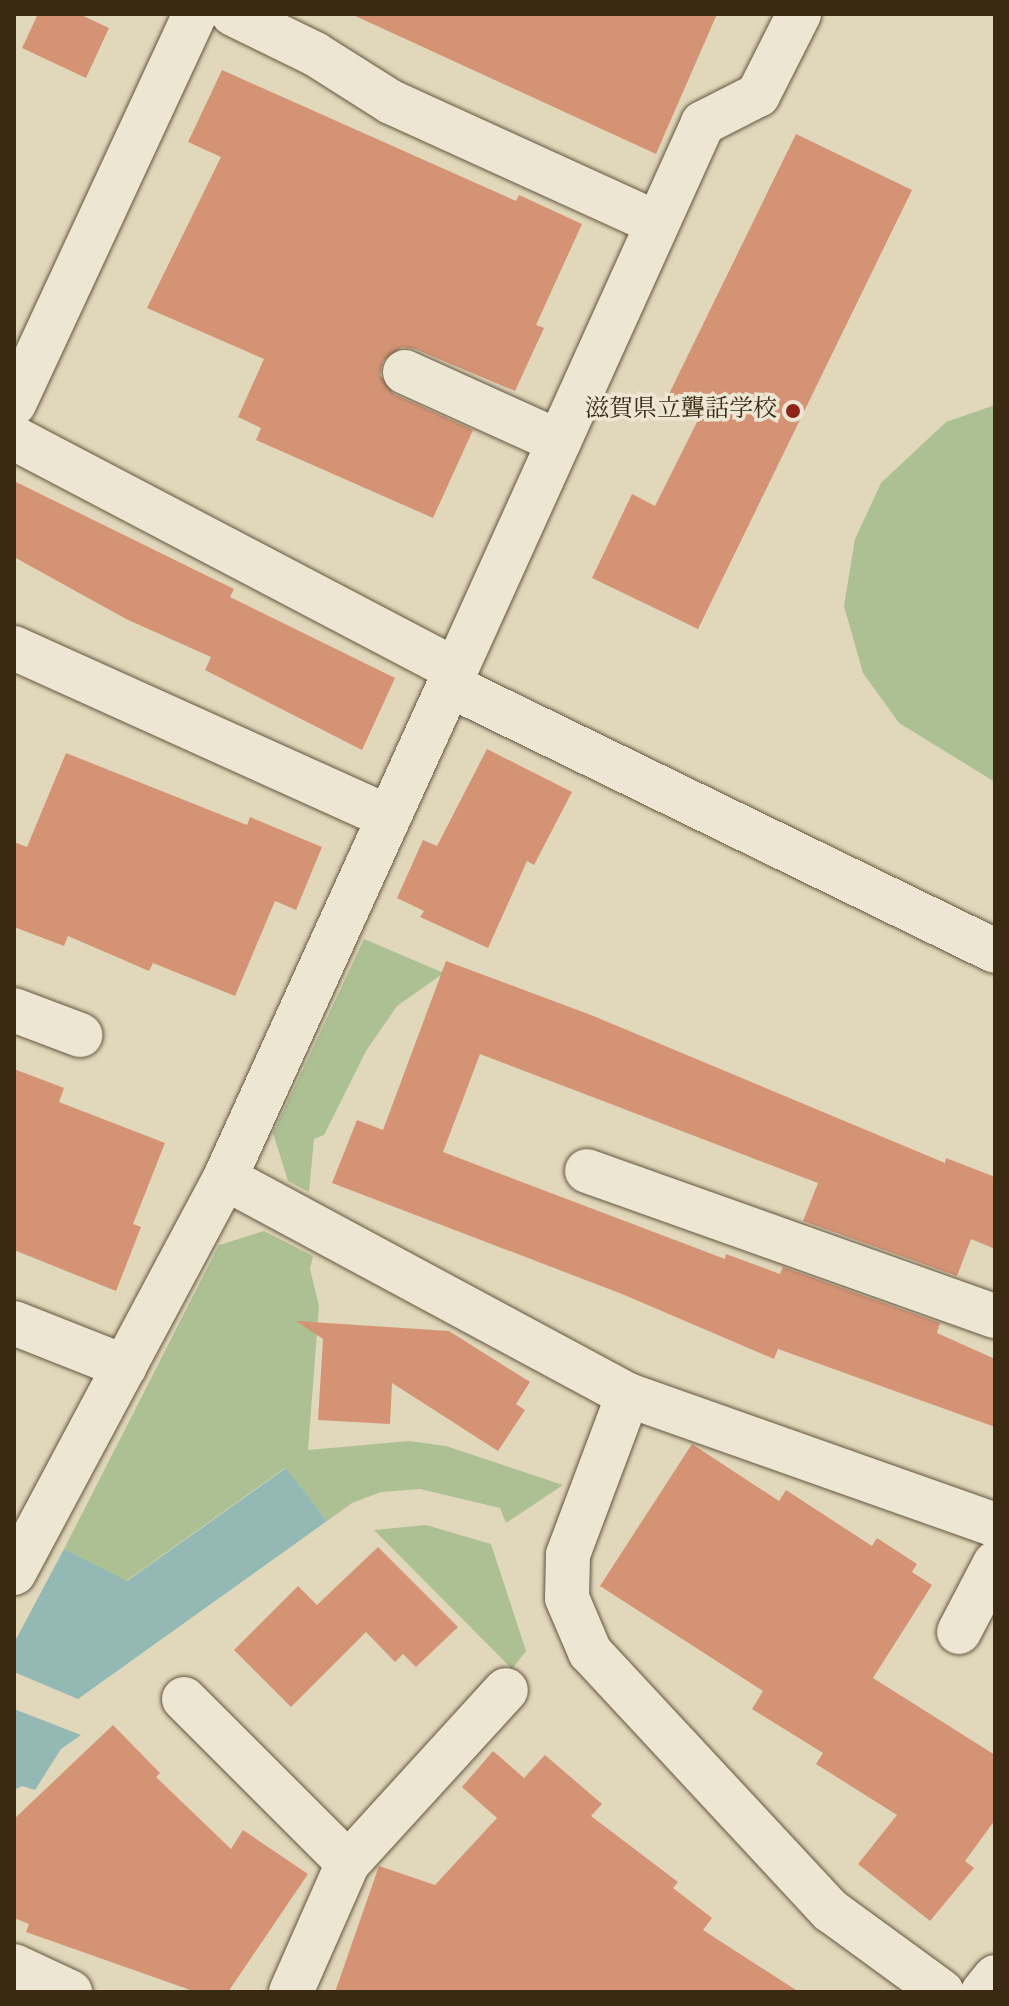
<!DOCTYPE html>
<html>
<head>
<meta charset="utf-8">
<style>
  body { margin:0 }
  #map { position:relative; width:1009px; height:2006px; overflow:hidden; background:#e1d8bc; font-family:"Sorts Mill Goudy","Noto Serif JP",serif }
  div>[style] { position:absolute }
  .green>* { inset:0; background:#adc094 }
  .water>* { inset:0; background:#94b9b4 }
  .building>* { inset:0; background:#d59376 }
  .roads { filter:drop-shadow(0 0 2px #64563e) drop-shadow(0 0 2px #64563e) }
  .street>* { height:44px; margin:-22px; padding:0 22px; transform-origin:22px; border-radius:22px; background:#ece6d3 }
  .dots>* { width:22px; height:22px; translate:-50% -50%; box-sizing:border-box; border:4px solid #ece6d3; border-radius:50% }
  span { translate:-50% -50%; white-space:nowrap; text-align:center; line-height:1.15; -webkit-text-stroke:7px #ece6d3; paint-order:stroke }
  .poi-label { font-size:24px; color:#3a2a14 }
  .right { translate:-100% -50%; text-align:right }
  .frame { position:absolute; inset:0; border:16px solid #3a2a14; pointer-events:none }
</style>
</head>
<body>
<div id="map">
  <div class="green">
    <i style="clip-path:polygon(995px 405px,995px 782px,899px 723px,863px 673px,844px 606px,855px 539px,881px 483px,946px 422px)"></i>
    <i style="clip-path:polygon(364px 939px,444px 973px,397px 1006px,366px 1051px,324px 1135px,314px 1139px,309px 1192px,288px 1181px,273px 1133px)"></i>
    <i style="clip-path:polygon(264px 1231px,313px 1256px,310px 1269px,319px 1306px,308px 1450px,409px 1441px,446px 1446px,563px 1485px,506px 1523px,500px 1508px,420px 1489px,381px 1492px,352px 1503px,327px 1521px,285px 1468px,126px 1581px,64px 1549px,219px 1245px)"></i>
    <i style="clip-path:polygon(426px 1525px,491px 1544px,526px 1651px,512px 1669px,374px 1530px)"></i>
  </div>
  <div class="water">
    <i style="clip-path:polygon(286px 1468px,327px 1521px,78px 1699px,14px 1672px,14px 1643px,64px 1549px,127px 1581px)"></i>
    <i style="clip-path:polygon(14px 1709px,81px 1735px,61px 1749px,35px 1790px,22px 1786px,14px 1790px)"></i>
  </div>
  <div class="building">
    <i style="clip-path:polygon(38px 14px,79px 14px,109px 28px,86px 78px,22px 48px)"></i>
    <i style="clip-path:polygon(351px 14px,717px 14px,656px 154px)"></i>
    <i style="clip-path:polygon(222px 70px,516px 201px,519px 195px,582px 224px,536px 325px,544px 328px,515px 391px,415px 349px,402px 347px,383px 361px,380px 375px,394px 394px,473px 430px,433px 518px,256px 440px,261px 428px,238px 417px,264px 359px,147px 308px,221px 157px,188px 142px)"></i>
    <i style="clip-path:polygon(796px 134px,912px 190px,698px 629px,592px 578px,632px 494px,655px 506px,701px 414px,667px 398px)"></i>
    <i style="clip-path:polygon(14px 481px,234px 589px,230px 597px,395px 678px,362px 750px,205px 670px,211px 657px,126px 619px,14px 557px)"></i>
    <i style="clip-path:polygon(487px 749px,572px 792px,534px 865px,527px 861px,488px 948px,420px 917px,424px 911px,397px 898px,423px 840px,437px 846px)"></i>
    <i style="clip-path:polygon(66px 753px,247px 825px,250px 817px,322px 847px,296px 910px,275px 901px,235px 996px,153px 963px,149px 971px,68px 936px,64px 946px,14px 927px,14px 842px,27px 847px)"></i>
    <i style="clip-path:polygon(446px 961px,591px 1015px,945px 1163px,946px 1158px,995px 1177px,995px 1249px,971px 1239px,957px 1276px,803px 1221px,818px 1183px,480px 1054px,443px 1152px,725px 1259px,726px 1254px,780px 1274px,783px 1267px,940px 1323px,937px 1333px,995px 1359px,995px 1427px,778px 1349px,774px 1359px,622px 1294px,332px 1183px,357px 1120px,383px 1130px)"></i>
    <i style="clip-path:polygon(14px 1069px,64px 1088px,59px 1102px,165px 1143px,133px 1224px,141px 1227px,116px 1291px,14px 1250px)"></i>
    <i style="clip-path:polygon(296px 1321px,449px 1331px,530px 1382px,516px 1404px,525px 1410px,498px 1451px,392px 1383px,390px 1424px,318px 1420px,323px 1339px)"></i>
    <i style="clip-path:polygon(692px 1444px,779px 1501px,786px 1490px,872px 1546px,877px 1538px,917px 1564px,912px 1572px,932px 1585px,873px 1678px,995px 1755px,995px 1820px,965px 1861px,974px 1868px,930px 1921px,858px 1864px,897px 1815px,816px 1764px,823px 1753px,752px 1709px,763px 1691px,600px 1586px)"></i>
    <i style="clip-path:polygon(378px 1547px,458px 1627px,416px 1667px,403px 1654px,395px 1662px,366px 1632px,291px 1707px,234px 1650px,298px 1586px,317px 1605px)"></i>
    <i style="clip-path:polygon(113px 1725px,160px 1773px,156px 1777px,231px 1849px,243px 1830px,308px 1874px,228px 1992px,196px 1992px,26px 1932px,29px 1924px,14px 1918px,14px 1819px)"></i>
    <i style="clip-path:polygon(493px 1751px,524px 1778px,545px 1755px,602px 1804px,591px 1816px,678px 1882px,673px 1888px,712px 1918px,703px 1930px,799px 1992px,335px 1992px,379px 1866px,435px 1885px,497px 1818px,462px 1787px)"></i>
  </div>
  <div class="roads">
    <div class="street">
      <i style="left:233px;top:14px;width:91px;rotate:26deg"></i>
      <i style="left:315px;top:54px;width:90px;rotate:32.3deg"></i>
      <i style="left:391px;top:102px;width:291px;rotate:24.5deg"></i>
      <i style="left:799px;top:14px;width:91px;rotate:116.8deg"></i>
      <i style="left:758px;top:95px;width:62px;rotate:153deg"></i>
      <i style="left:703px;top:123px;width:617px;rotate:114.32deg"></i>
      <i style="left:449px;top:685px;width:607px;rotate:25.97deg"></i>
      <i style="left:405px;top:372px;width:169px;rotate:24.4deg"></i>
      <i style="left:14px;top:404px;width:430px;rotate:-65.1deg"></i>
      <i style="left:14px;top:438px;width:497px;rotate:27.7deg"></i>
      <i style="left:14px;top:648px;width:411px;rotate:24.3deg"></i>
      <i style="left:14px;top:1010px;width:71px;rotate:20.7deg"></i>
      <i style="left:587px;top:1171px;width:433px;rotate:19.6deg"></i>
      <i style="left:225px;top:1178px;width:458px;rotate:28.3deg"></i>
      <i style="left:628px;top:1395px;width:389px;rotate:19.5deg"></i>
      <i style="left:14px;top:1323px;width:119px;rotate:21.6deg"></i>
      <i style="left:628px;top:1395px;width:171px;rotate:110.6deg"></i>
      <i style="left:568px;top:1555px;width:43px;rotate:91.3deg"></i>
      <i style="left:567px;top:1598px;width:59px;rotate:66.9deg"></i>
      <i style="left:590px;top:1652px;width:354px;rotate:47.1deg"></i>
      <i style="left:831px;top:1911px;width:137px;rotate:36.1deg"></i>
      <i style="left:14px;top:1573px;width:448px;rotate:-61.9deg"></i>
      <i style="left:225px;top:1178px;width:542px;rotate:-65.56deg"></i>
      <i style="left:959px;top:1632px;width:78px;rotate:-62.4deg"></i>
      <i style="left:184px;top:1699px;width:232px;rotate:45deg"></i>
      <i style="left:14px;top:1966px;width:62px;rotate:24.9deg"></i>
      <i style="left:291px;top:1992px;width:141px;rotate:-66.2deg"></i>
      <i style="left:348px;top:1863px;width:234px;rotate:-47.6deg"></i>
      <i style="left:983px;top:1992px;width:19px;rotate:-51deg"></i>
    </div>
  </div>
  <div class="dots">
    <i style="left:793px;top:411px;background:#8f2418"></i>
  </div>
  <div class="poi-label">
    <span class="right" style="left:777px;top:411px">滋賀県立聾話学校</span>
  </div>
  <div class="frame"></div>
</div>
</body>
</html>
